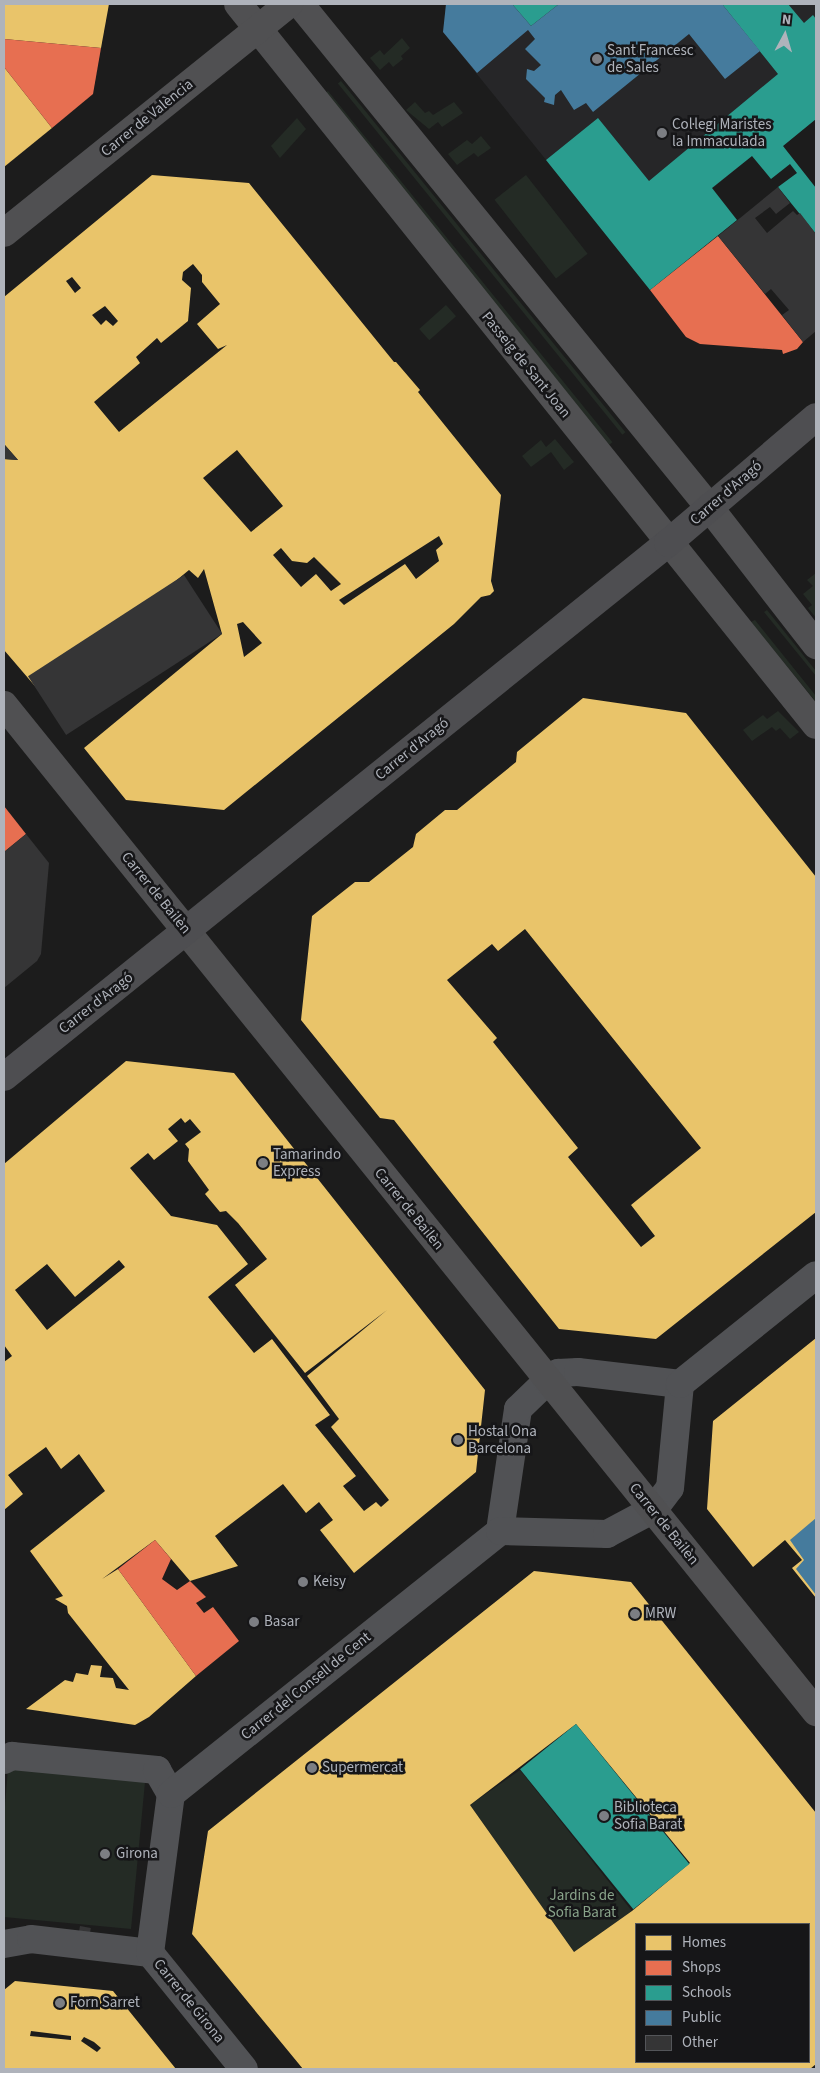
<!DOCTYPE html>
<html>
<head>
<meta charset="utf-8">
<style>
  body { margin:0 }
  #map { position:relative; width:820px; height:2073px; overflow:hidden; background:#1c1c1c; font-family:"Source Sans 3",sans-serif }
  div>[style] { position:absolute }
  .built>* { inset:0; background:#262628 }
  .green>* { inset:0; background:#242b25; transform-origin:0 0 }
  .homes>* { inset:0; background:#e9c46a }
  .shops>* { inset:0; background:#e76f51 }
  .schools>* { inset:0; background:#2a9d8f; transform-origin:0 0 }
  .public>* { inset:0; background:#457b9d }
  .building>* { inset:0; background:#353536; transform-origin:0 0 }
  .street>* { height:28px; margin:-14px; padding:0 14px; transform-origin:14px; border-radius:14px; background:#515255 }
  .secondary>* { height:28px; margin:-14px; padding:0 14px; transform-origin:14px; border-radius:14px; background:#505052 }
  .primary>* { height:28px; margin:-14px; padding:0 14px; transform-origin:14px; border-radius:14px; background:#4e4e51 }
  .dots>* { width:14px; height:14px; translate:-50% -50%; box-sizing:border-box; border:2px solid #161618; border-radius:50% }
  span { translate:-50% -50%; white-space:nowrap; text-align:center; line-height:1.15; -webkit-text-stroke:5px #161618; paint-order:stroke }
  .poi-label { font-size:15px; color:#afb3bb }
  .left { translate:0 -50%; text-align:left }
  .street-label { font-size:15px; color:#afb3bb }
  .park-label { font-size:15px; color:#89a38a }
  .frame { position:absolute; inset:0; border:5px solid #afb3bb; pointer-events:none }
  .legend { position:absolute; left:635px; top:1923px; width:175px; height:140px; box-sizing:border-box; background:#161618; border:1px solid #535559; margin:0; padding:6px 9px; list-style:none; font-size:15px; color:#afb3bb }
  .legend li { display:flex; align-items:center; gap:10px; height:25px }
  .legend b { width:25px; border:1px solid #535559 }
  .north { position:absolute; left:760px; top:10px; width:50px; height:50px; -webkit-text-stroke:4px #161618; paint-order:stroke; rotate:6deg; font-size:14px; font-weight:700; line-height:20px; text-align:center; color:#afb3bb }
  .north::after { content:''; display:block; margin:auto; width:18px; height:22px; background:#afb3bb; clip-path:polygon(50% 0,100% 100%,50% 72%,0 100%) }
</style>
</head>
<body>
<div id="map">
  <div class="built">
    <i style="clip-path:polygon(446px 4px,816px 4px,816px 119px,760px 165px,752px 156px,626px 259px,443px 32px)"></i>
  </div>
  <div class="green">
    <i style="clip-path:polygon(402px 38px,410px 48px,401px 56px,403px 59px,393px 67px,389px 62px,380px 70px,370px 58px,380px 50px,384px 55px)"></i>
    <i style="left:341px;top:81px;width:452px;height:4px;rotate:51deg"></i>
    <i style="left:328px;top:91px;width:452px;height:4px;rotate:51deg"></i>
    <i style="clip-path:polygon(415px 102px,425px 113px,429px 111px,433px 115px,454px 102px,463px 113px,442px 127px,438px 122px,429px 129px,406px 110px)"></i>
    <i style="clip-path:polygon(297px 118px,306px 129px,280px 158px,271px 146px)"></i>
    <i style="clip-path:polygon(481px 136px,491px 148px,478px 157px,474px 153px,457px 165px,448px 154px,467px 140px,472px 144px)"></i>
    <i style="left:526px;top:175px;width:100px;height:40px;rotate:52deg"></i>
    <i style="left:446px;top:305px;width:15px;height:36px;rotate:48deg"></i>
    <i style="clip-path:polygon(555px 439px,574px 462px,564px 470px,551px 452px,531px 467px,522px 456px,541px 440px,546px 447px)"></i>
    <i style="clip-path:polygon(816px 573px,816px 618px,808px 608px,812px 605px,803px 594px,813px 586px,807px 580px)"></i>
    <i style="clip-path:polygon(767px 610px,816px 671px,816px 676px,764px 612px)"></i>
    <i style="clip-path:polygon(755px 620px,816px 696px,816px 702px,751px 622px)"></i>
    <i style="clip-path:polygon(778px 711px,799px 732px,790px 739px,780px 728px,776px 731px,772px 727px,752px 741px,743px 730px,763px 715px,767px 719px)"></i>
    <i style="clip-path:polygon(8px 1768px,145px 1782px,131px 1929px,4px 1917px,4px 1818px)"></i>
    <i style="clip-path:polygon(520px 1770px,632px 1911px,574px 1952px,470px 1805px)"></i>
  </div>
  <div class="homes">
    <i style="clip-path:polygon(4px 4px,109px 4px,101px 48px,4px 39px)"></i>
    <i style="clip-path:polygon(4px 67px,52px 128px,4px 167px)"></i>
    <i style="clip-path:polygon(evenodd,152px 175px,249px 183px,394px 362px,396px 362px,420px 390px,418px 392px,501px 495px,491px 581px,494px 591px,490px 595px,481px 597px,454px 624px,224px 810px,126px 800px,84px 748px,222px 634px,204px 569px,198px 578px,189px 570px,40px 692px,4px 650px,4px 459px,18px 460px,4px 444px,4px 297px,152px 175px,193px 264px,202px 275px,202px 282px,220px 304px,197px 324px,218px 349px,227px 345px,119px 432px,94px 402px,140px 363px,136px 357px,157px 338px,161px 343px,188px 321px,191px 288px,182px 280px,183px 272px,193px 264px,152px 175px,72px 277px,81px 288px,75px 293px,66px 281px,72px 277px,152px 175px,105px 306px,118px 321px,113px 326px,106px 320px,101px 325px,92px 315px,105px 306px,152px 175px,237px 450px,283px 506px,251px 532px,203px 478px,237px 450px,152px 175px,439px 536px,443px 544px,436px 550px,439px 561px,416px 579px,405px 564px,344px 605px,339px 600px,439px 536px,152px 175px,281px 548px,292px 561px,307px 563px,314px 557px,341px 584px,331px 591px,316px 574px,301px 587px,273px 555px,281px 548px,152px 175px,243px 622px,262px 643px,244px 657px,237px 624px,243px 622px)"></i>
    <i style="clip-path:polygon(evenodd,583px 698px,686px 713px,816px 877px,816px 1212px,656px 1339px,559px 1329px,394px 1120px,380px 1118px,301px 1020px,312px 916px,355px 882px,369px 882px,413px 847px,416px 834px,445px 810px,457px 810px,516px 762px,517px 752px,583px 698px,525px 929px,701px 1148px,631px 1205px,655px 1236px,641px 1247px,568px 1157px,578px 1148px,493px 1042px,497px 1038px,447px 980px,492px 944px,498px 951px,525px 929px)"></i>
    <i style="clip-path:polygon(evenodd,126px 1061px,234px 1073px,485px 1390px,476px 1472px,354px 1573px,320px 1530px,333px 1520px,319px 1502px,306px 1513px,283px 1484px,215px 1536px,238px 1566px,190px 1581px,155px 1540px,102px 1579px,118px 1569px,196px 1676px,149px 1717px,135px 1725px,26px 1709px,65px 1680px,73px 1682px,76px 1673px,88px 1675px,91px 1665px,102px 1666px,100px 1677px,113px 1678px,116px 1688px,129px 1690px,68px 1613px,67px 1606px,55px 1599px,63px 1596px,30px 1551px,105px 1491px,79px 1454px,61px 1469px,46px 1447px,8px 1475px,23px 1494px,4px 1510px,4px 1362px,12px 1356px,4px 1345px,4px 1164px,126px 1061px,181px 1118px,185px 1123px,190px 1119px,201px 1132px,185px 1144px,189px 1149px,188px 1161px,209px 1190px,205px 1194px,220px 1212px,226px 1211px,238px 1223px,267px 1259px,235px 1285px,305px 1373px,387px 1310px,307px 1376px,339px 1419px,331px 1427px,389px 1500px,381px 1507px,376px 1502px,364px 1511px,343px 1486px,356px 1476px,315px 1425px,330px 1415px,272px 1339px,254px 1353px,208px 1297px,248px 1264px,217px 1225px,171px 1216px,130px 1168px,148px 1153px,154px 1160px,178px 1141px,168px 1129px,181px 1118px,126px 1061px,119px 1260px,125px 1267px,47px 1330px,15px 1290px,47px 1264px,75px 1297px,119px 1260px)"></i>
    <i style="clip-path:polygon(816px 1338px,816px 1598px,792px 1568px,802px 1560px,785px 1540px,753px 1567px,707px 1509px,713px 1421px)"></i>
    <i style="clip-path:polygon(evenodd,534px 1571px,631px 1582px,816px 1813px,816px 2064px,810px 2069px,303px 2069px,192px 1934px,208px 1831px,534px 1571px,576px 1724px,690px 1863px,632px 1911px,574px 1952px,470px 1805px,576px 1724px,534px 1571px,636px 1924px,809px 1924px,809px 2062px,636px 2062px,636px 1924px)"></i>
    <i style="clip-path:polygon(evenodd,15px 1981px,113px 1991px,176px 2069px,4px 2069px,4px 1990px,15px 1981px,31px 2031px,71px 2036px,71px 2040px,30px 2036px,31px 2031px,15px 1981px,84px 2037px,94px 2042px,101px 2048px,97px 2052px,81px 2041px,84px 2037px)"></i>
  </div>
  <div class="shops">
    <i style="clip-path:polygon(4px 39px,101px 48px,93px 94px,52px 128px,4px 67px)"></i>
    <i style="clip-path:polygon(718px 236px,803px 342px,797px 349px,783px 354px,782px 350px,700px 344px,686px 337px,650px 290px)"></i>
    <i style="clip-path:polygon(4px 806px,26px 834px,4px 852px)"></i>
    <i style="clip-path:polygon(155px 1540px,171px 1559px,162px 1579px,177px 1590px,190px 1581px,206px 1597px,196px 1603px,204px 1613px,213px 1607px,239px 1641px,196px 1676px,118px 1569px)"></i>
  </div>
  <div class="schools">
    <i style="clip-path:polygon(512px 4px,559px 4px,531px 26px)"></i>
    <i style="clip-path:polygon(722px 4px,788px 4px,804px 23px,813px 15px,816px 19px,816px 119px,783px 146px,816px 188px,816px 234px,778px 187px,797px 173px,790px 164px,771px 179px,752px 156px,712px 188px,737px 220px,650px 290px,546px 160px,598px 118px,649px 181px,778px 74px)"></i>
    <i style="left:576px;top:1724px;width:180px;height:72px;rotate:51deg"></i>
  </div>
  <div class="public">
    <i style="clip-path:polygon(446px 4px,512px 4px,531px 26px,559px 4px,722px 4px,760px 51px,725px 79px,689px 34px,593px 112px,586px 103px,574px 110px,561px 90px,555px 95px,554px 105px,544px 102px,545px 98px,526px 79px,527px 69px,534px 71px,541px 65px,525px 49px,535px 39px,528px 30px,477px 73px,443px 32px)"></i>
    <i style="clip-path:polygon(816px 1518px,816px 1595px,796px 1569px,804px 1560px,790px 1540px)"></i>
  </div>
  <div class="building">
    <i style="clip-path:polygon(778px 187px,790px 203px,776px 214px,770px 207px,755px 218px,767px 233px,793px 211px,797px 215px,800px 213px,816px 234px,816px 331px,803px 342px,782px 315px,789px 310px,771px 289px,765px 294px,718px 236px)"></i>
    <i style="clip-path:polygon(4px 444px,18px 460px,4px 459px)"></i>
    <i style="left:184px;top:575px;width:70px;height:186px;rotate:57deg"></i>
    <i style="clip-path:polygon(26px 834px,49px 863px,41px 954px,37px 961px,4px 988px,4px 852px)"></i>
    <i style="left:80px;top:1926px;width:11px;height:12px;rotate:10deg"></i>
  </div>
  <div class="street">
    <i style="left:500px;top:1531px;width:123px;rotate:-81.6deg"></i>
    <i style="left:518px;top:1409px;width:40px;rotate:-44deg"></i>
    <i style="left:547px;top:1381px;width:14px;rotate:-36deg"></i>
    <i style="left:558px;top:1373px;width:20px;rotate:-3deg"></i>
    <i style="left:578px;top:1372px;width:103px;rotate:6.7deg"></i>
    <i style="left:4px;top:1760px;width:9px;rotate:-27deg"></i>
    <i style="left:12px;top:1756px;width:146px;rotate:5.5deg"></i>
    <i style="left:157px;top:1770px;width:28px;rotate:60deg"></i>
    <i style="left:4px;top:1944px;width:27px;rotate:-10deg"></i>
    <i style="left:31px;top:1939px;width:120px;rotate:6.7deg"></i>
    <i style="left:244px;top:2069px;width:149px;rotate:-129deg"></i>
    <i style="left:150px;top:1953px;width:160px;rotate:-82.5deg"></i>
    <i style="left:171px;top:1794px;width:421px;rotate:-38.6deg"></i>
    <i style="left:500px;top:1531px;width:107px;rotate:1.6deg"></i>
    <i style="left:607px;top:1534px;width:53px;rotate:-28deg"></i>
    <i style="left:654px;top:1509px;width:26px;rotate:-53deg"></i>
    <i style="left:670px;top:1488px;width:104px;rotate:-84.5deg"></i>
    <i style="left:680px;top:1384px;width:174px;rotate:-38.7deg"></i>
  </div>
  <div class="secondary">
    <i style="left:238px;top:4px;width:924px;rotate:51.28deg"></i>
    <i style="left:300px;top:4px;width:648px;rotate:50.88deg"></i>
    <i style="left:709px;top:507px;width:175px;rotate:52.2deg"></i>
    <i style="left:4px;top:233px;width:366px;rotate:-38.8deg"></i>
    <i style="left:4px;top:705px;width:1294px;rotate:51.12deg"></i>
  </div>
  <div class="primary">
    <i style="left:4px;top:1077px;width:852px;rotate:-38.81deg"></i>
    <i style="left:668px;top:543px;width:194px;rotate:-40.4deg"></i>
  </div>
  <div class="dots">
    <i style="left:597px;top:59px;background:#7c7e83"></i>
    <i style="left:662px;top:133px;background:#7c7e83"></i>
    <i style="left:263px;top:1163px;background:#7c7e83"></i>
    <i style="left:458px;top:1440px;background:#7c7e83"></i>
    <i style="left:303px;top:1582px;background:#7c7e83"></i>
    <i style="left:635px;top:1614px;background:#7c7e83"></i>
    <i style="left:254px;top:1622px;background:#7c7e83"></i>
    <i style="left:312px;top:1768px;background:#7c7e83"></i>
    <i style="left:604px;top:1816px;background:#7c7e83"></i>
    <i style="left:105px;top:1854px;background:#7c7e83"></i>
    <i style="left:60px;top:2003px;background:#7c7e83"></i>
  </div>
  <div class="poi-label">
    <span class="left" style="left:607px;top:59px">Sant Francesc<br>de Sales</span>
    <span class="left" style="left:672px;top:133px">Col·legi Maristes<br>la Immaculada</span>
    <span class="left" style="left:273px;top:1163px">Tamarindo<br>Express</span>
    <span class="left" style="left:468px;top:1440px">Hostal Ona<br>Barcelona</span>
    <span class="left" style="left:313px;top:1582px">Keisy</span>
    <span class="left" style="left:645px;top:1614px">MRW</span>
    <span class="left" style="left:264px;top:1622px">Basar</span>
    <span class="left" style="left:322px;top:1768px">Supermercat</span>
    <span class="left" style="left:614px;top:1816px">Biblioteca<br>Sofia Barat</span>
    <span class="left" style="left:116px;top:1854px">Girona</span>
    <span class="left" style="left:70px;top:2003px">Forn Sarret</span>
  </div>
  <div class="street-label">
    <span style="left:147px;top:118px;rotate:-39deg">Carrer de València</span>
    <span style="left:526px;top:365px;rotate:51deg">Passeig de Sant Joan</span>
    <span style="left:726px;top:493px;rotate:-41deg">Carrer d'Aragó</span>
    <span style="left:412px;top:749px;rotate:-39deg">Carrer d'Aragó</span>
    <span style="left:156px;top:893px;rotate:51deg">Carrer de Bailèn</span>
    <span style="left:96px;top:1003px;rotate:-38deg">Carrer d'Aragó</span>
    <span style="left:409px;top:1209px;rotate:51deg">Carrer de Bailèn</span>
    <span style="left:664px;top:1524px;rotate:51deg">Carrer de Bailèn</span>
    <span style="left:306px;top:1686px;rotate:-39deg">Carrer del Consell de Cent</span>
    <span style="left:189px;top:2001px;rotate:51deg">Carrer de Girona</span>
  </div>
  <div class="park-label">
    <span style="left:582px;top:1904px">Jardins de<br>Sofia Barat</span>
  </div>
  <div class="frame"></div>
  <ul class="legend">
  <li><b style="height:14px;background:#e9c46a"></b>Homes</li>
  <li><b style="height:14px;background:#e76f51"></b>Shops</li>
  <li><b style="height:14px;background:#2a9d8f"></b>Schools</li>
  <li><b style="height:14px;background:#457b9d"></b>Public</li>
  <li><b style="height:14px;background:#353536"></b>Other</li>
  </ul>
  <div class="north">N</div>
</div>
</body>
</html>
